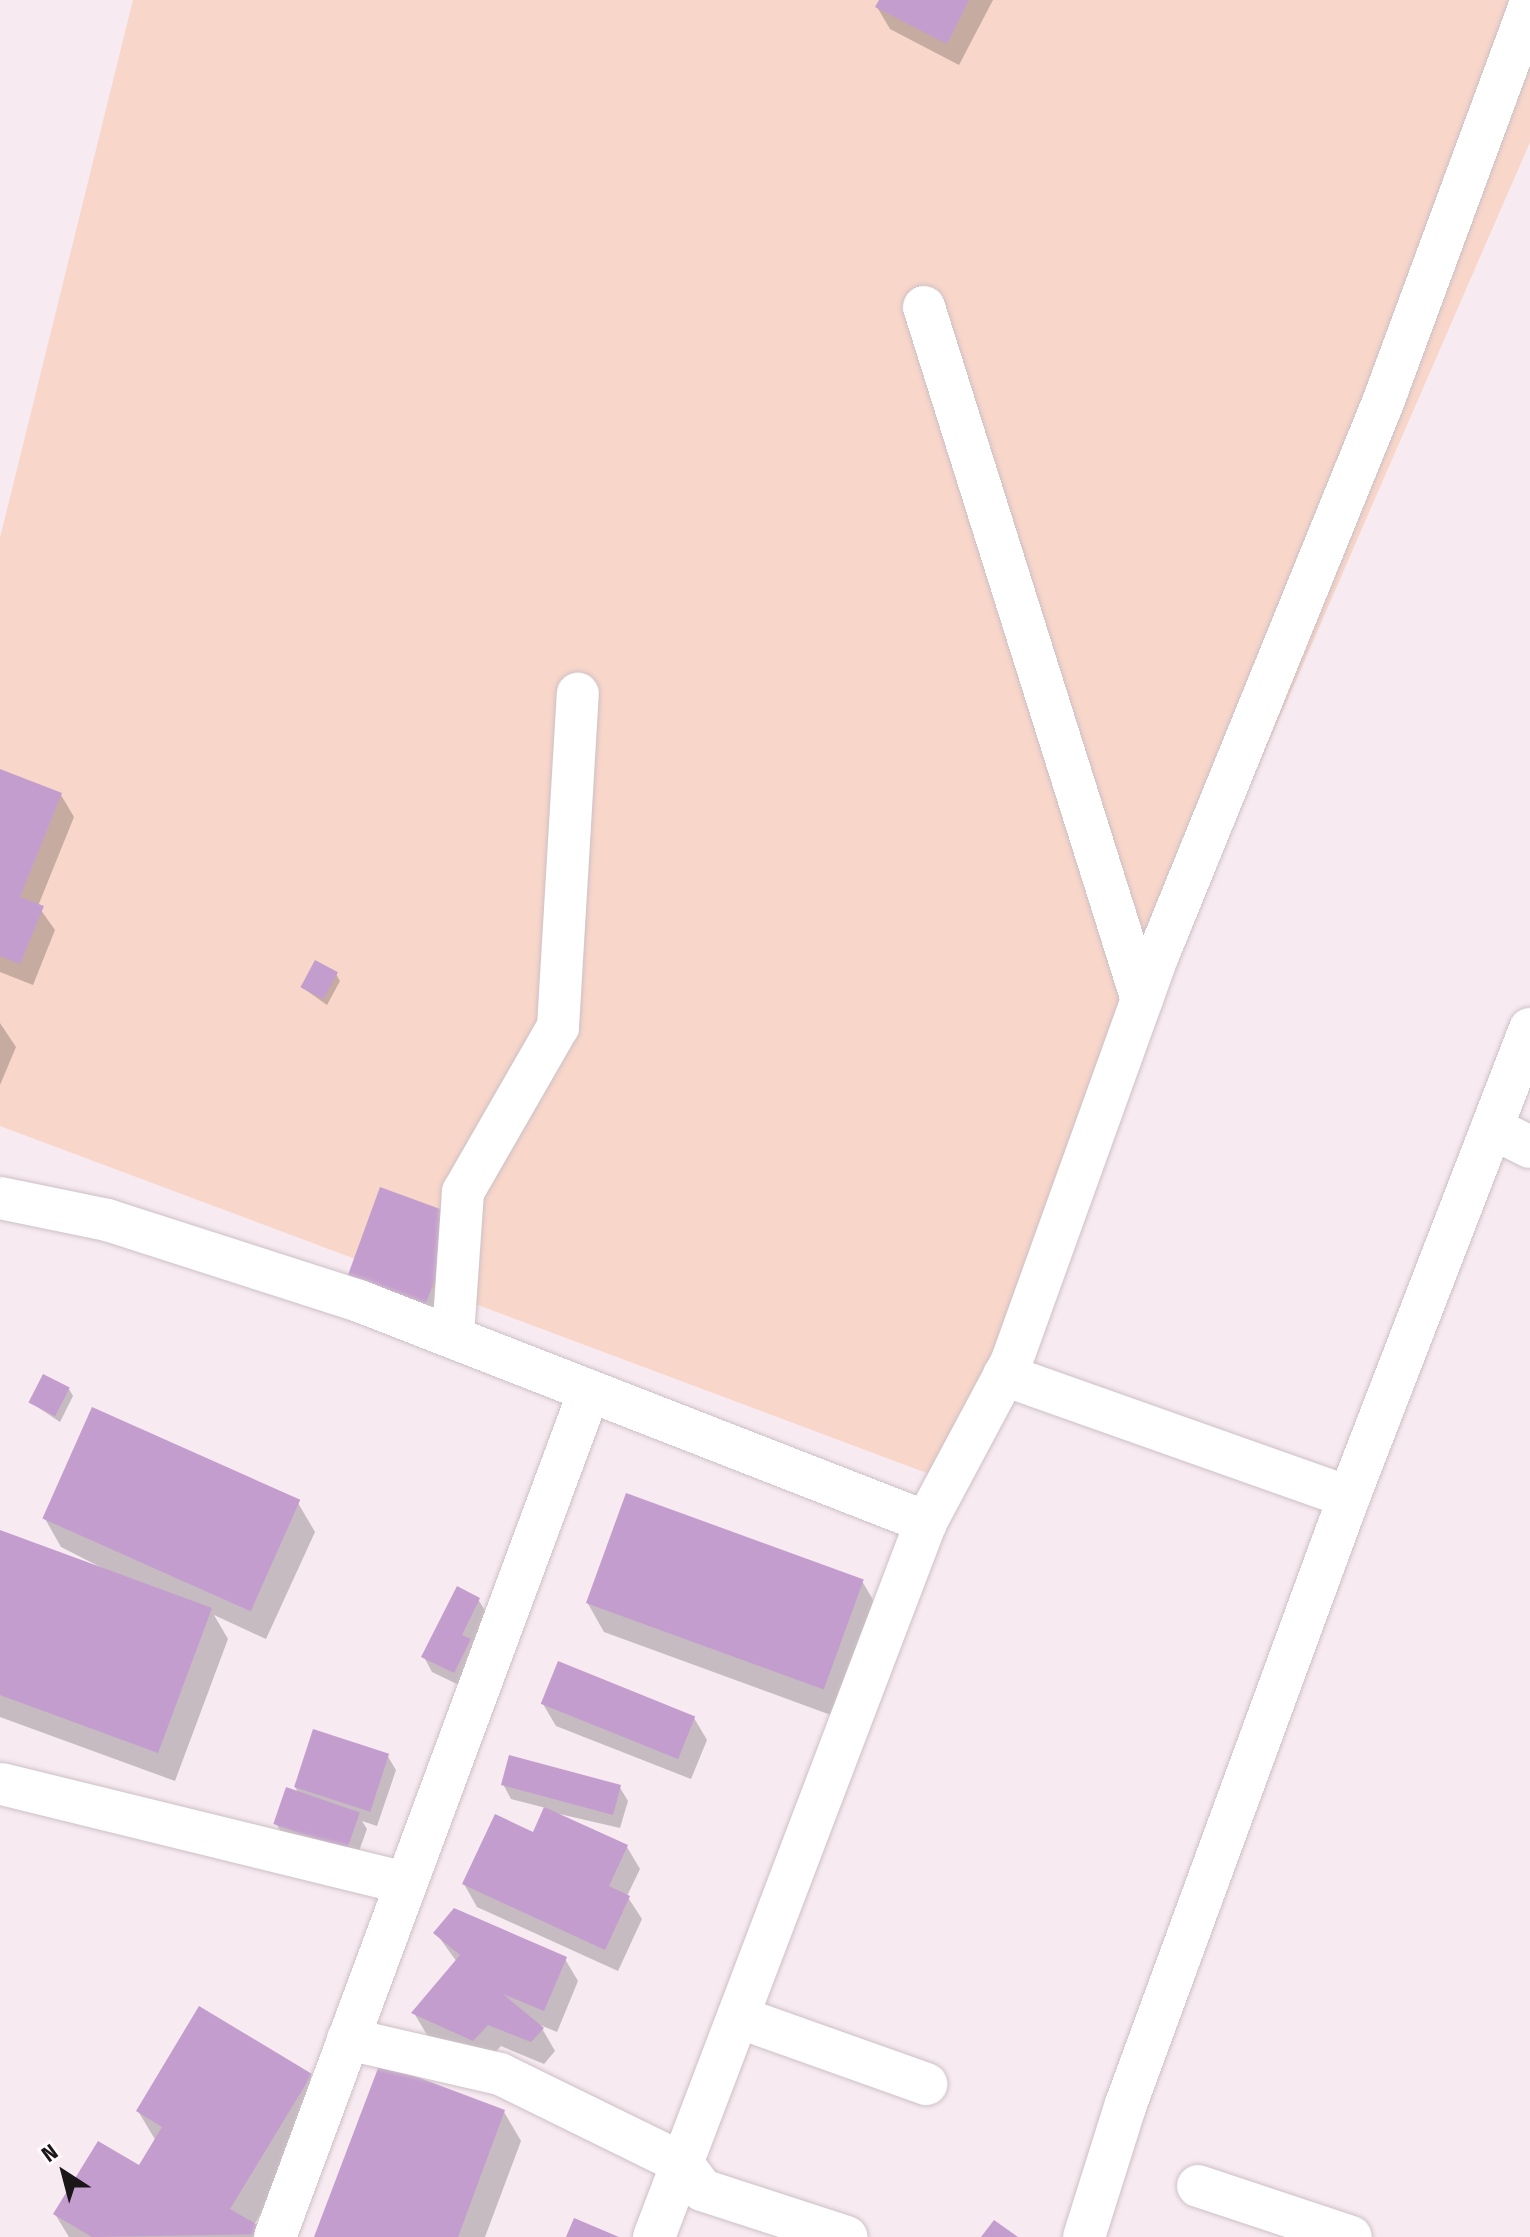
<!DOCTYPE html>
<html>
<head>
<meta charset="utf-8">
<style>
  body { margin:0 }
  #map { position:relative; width:1530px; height:2237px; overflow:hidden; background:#f7eaf0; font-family:"Fira Sans Condensed",sans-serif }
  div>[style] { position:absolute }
  .green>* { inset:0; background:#f8d6c9 }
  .shadow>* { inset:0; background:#0003 }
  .building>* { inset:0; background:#c49dcf; transform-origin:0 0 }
  .roads { filter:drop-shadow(0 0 2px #cdc0c6) drop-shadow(0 0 2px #cdc0c6) }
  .minor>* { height:42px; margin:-21px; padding:0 21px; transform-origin:21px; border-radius:21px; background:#fff }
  span { translate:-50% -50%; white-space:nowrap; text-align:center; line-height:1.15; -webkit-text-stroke:6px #fff9fc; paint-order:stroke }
  .north { position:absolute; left:24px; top:2133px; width:80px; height:80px; -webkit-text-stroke:6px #fff9fc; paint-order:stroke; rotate:324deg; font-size:22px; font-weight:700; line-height:32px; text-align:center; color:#1b1719 }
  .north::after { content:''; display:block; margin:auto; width:28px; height:36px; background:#1b1719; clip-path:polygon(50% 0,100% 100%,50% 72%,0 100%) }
</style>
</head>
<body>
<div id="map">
  <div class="green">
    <i style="clip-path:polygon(133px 0,1530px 0,1530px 142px,948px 1481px,0 1126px,0 538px)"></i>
  </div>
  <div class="shadow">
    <i style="clip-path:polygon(881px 0,993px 0,959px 65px,890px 29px,877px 7px)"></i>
    <i style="clip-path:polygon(0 771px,61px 795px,74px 817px,38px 906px,55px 930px,33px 985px,0 972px)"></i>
    <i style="clip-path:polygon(336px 974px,340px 981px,327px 1005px,303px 988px)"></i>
    <i style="clip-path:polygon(0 1023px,16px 1047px,0 1085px)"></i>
    <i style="clip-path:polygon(457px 1218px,437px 1327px,361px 1299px)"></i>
    <i style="clip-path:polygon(69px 1389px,73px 1396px,60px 1422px,30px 1402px)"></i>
    <i style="clip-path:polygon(298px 1503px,315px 1532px,266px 1639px,214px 1615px,228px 1639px,175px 1781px,0 1717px,0 1532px,118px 1576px,61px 1547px,44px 1517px)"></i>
    <i style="clip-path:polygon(862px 1581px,879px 1610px,839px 1718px,604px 1632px,587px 1602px)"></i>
    <i style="clip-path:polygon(478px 1599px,487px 1614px,472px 1645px,478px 1655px,463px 1687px,432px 1672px,424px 1657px)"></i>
    <i style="clip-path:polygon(543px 1704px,694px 1718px,707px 1740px,691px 1779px,556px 1726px)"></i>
    <i style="clip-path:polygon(387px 1755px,396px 1770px,377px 1826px,362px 1821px,367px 1829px,355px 1862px,284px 1838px,276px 1823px,299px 1794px,295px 1787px)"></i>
    <i style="clip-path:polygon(503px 1784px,619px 1786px,628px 1801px,620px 1828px,551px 1812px,627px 1847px,640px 1869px,627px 1896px,642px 1919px,618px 1971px,477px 1907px,464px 1884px,534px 1835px,546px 1808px,511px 1799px)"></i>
    <i style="clip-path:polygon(436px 1933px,565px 1959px,578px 1981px,557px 2032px,540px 2025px,555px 2051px,544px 2064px,501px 2046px,486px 2063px,427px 2035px,414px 2013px,457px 1962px)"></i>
    <i style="clip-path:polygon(310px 2075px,327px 2105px,254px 2225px,272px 2237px,69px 2237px,55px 2214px,139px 2168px,156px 2141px,138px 2111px)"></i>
    <i style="clip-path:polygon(504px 2112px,521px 2141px,485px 2237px,316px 2237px)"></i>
  </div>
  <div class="building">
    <i style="clip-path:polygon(879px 0,969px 0,947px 44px,875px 7px)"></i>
    <i style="clip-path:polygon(0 769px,62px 793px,20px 897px,44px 906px,20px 964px,0 956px)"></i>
    <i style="left:315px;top:960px;width:26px;height:31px;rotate:28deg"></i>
    <i style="left:380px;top:1187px;width:83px;height:96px;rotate:20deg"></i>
    <i style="left:43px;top:1374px;width:30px;height:32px;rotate:27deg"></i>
    <i style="left:92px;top:1407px;width:228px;height:122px;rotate:24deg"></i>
    <i style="left:626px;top:1493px;width:253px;height:117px;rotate:20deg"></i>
    <i style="clip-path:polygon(0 1530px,212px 1608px,158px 1753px,0 1695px)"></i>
    <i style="clip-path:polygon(457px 1586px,480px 1598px,462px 1635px,471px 1639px,454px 1673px,421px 1657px)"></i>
    <i style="left:558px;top:1661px;width:148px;height:46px;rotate:22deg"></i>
    <i style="left:313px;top:1729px;width:80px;height:61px;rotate:18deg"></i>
    <i style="left:509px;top:1755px;width:116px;height:31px;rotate:15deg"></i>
    <i style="left:286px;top:1787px;width:78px;height:39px;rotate:19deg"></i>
    <i style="clip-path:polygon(544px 1807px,628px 1845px,609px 1886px,630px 1896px,605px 1950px,462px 1884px,495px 1814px,533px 1832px)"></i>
    <i style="clip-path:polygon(454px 1908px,567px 1957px,544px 2011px,503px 1994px,544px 2028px,531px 2042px,488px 2025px,473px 2041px,411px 2013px,460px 1955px,433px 1933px)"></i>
    <i style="clip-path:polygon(199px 2006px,312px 2074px,230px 2209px,273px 2234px,92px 2237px,53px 2214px,98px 2141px,139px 2165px,162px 2127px,136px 2111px)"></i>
    <i style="clip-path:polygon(380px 2063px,505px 2110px,458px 2237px,314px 2237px)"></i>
    <i style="clip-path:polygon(574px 2218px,619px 2237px,566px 2237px)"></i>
    <i style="clip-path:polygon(994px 2220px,1018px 2237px,981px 2237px)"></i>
  </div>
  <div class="roads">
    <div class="minor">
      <i style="left:924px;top:307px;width:726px;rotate:72.54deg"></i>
      <i style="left:1492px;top:1128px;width:42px;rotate:26.6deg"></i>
      <i style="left:0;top:1198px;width:109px;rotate:11.6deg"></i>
      <i style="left:107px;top:1220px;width:265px;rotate:17.8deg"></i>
      <i style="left:359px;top:1301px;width:609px;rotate:21.29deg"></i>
      <i style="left:453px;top:1335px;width:143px;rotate:-86deg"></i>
      <i style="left:463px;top:1192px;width:190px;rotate:-60.1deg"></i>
      <i style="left:558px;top:1027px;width:334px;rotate:-86.6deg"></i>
      <i style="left:1004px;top:1375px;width:366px;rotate:19.5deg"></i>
      <i style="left:2px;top:1784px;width:416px;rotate:13.8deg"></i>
      <i style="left:738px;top:2017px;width:200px;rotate:19.6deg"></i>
      <i style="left:348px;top:2039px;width:156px;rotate:13deg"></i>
      <i style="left:500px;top:2074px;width:203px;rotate:26.1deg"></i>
      <i style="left:682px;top:2163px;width:34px;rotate:53deg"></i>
      <i style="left:702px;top:2190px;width:152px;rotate:18deg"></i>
      <i style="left:1198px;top:2186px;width:161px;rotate:18.4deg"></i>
      <i style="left:275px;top:2237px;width:901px;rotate:-69.62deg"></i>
      <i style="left:654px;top:2237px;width:765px;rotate:-69.17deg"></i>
      <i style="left:926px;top:1522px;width:180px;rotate:-61.9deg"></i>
      <i style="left:1011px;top:1363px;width:436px;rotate:-70.2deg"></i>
      <i style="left:1159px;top:953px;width:592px;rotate:-67.86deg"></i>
      <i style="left:1382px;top:405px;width:427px;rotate:-69.7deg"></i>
      <i style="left:1084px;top:2237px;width:139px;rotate:-72.5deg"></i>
      <i style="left:1126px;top:2104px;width:647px;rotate:-69.83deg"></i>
      <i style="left:1349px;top:1497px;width:502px;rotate:-68.86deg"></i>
    </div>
  </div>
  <div class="north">N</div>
</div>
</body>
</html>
